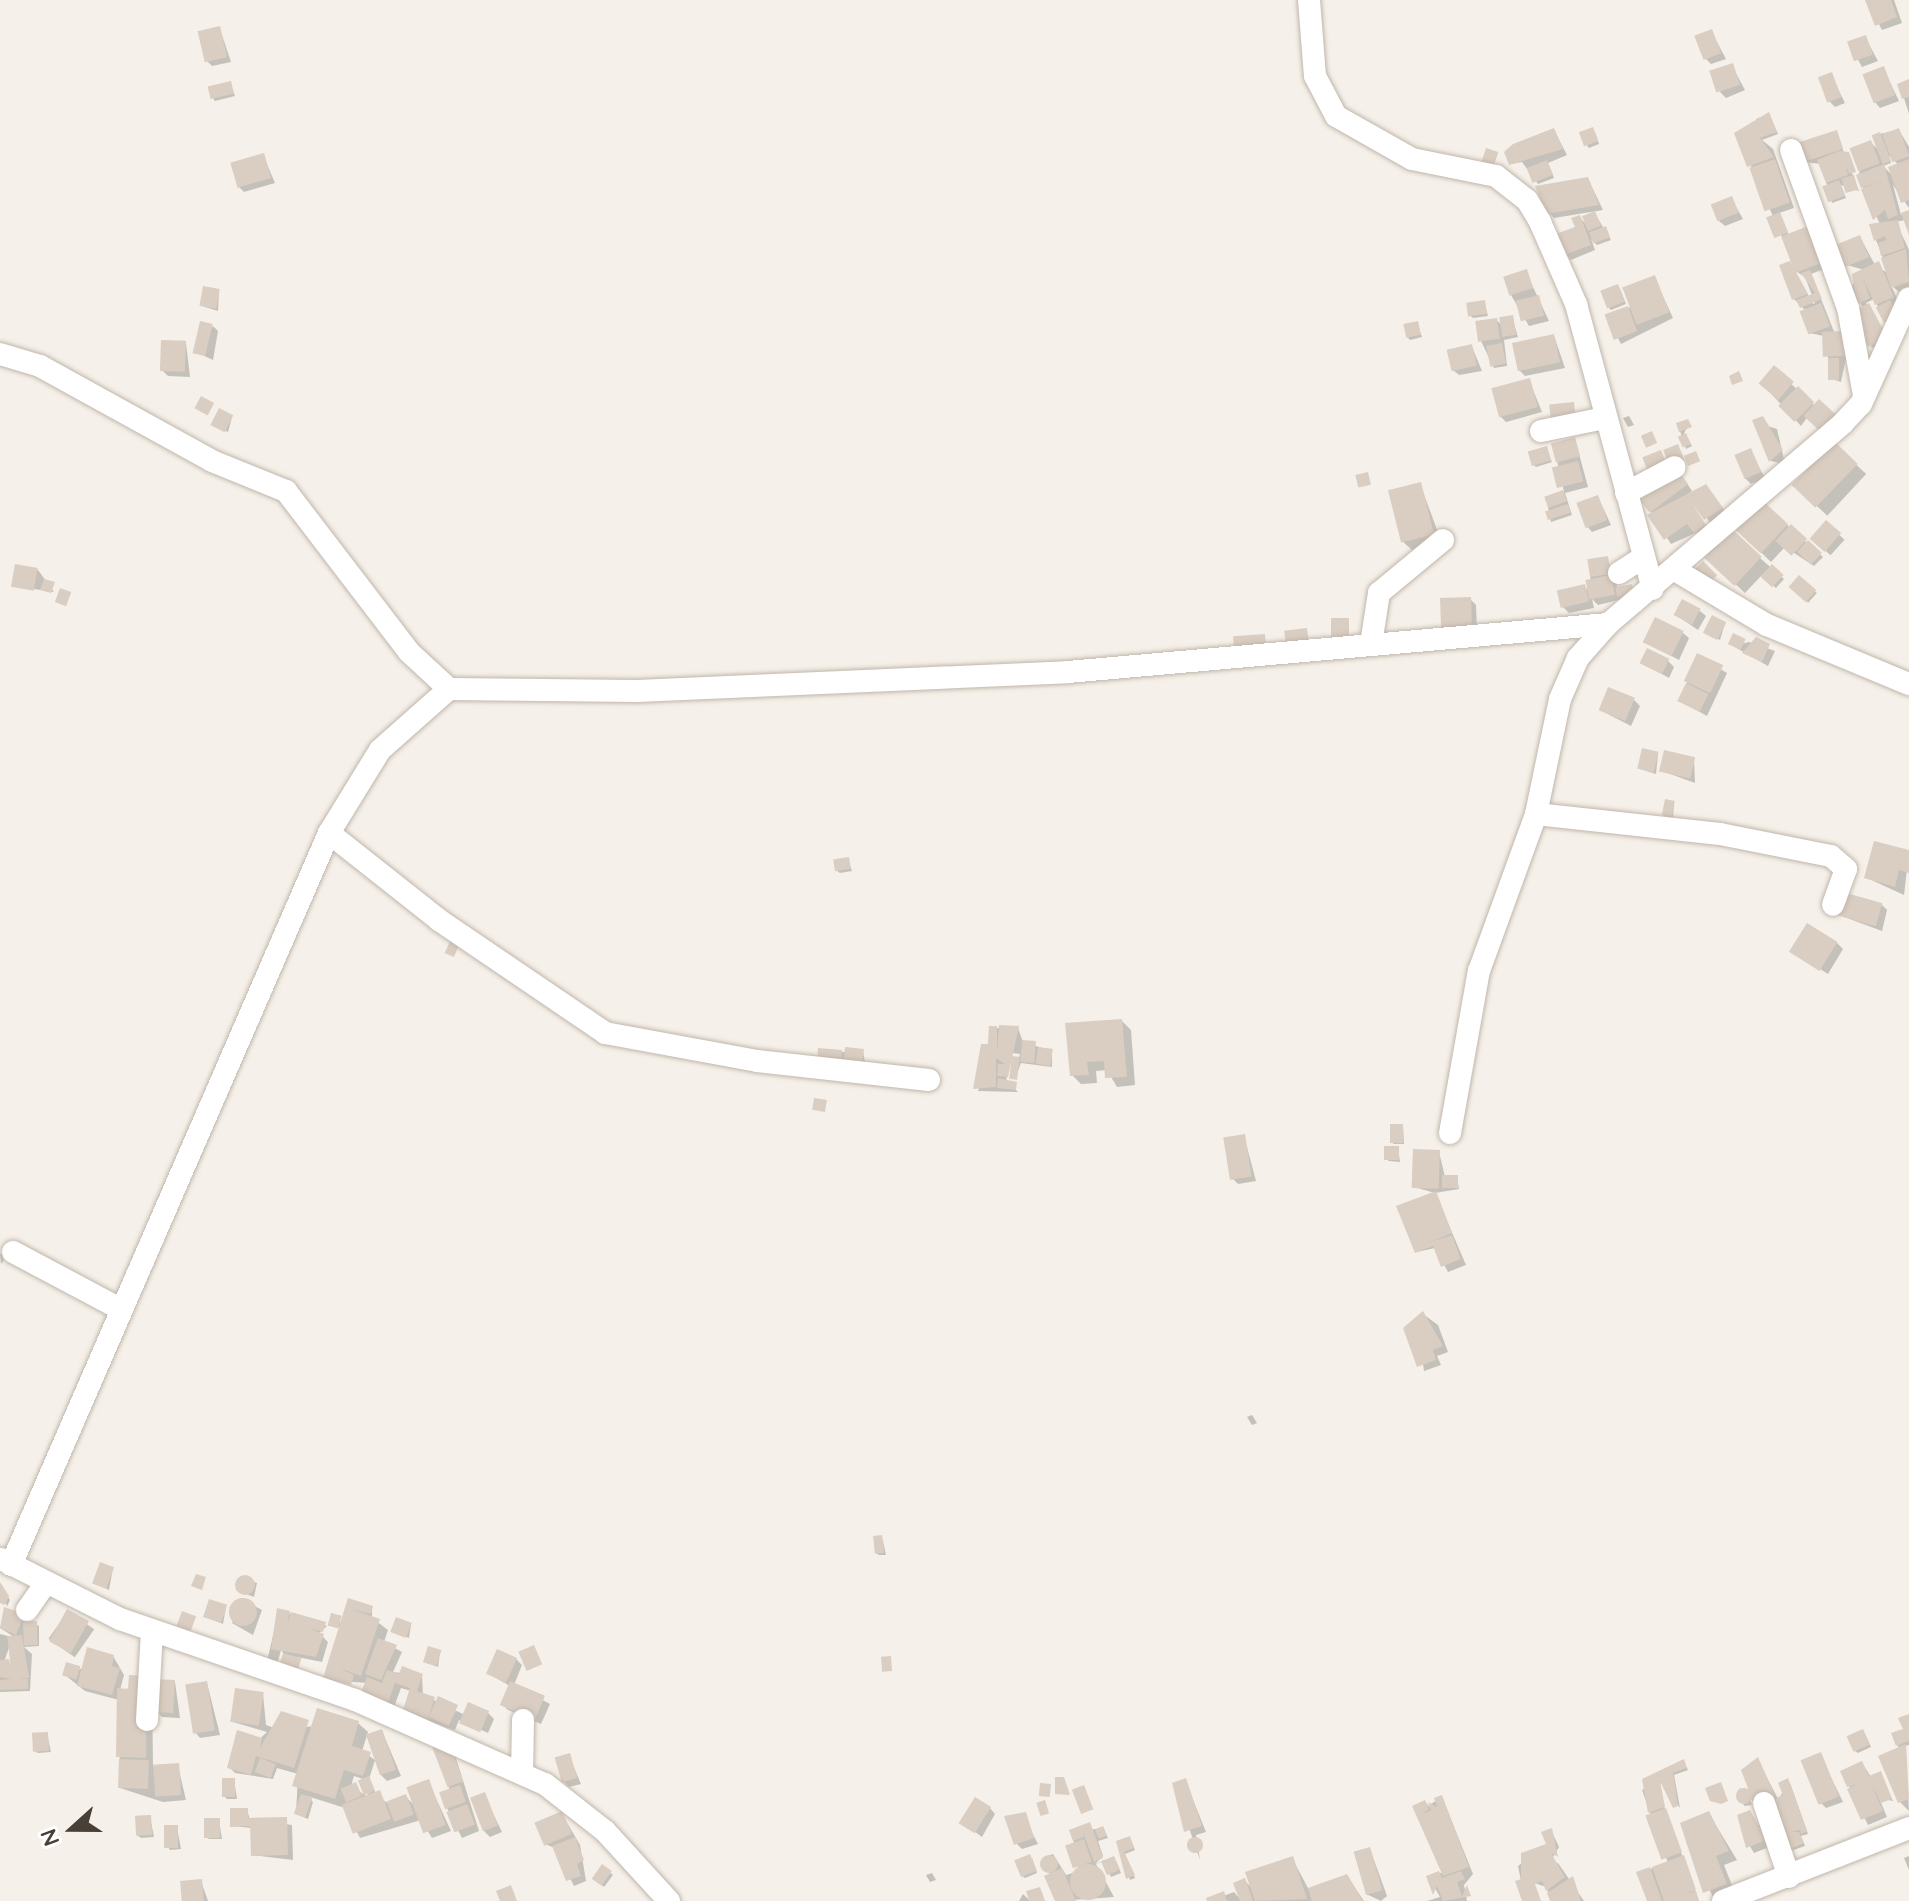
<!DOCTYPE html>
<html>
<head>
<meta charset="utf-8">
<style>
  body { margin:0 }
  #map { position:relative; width:1909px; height:1901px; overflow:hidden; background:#f5f0e9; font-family:Quicksand,sans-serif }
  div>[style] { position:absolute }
  .shadow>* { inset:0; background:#0003; transform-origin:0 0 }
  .building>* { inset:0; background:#dacdc1; transform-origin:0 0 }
  .round { border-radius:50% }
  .roads { filter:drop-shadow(0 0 2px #c0b6ab) drop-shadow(0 0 2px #c0b6ab) }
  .minor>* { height:22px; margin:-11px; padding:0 11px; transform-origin:11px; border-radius:11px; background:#fff }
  span { translate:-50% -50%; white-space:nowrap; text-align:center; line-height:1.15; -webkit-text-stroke:7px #fff; paint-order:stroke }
  .north { position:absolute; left:32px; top:1789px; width:80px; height:80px; -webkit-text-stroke:6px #fff; paint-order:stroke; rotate:249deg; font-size:22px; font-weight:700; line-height:32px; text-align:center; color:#484037 }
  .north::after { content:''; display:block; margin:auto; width:28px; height:36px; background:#484037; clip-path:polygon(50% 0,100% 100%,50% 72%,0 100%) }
</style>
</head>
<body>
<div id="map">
  <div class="shadow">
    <i style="clip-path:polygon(1867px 0,1894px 0,1902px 23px,1882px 30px)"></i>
    <i style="clip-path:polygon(220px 29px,231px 62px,212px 66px,207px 61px)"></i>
    <i style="clip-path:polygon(1711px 31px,1726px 59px,1711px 64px,1705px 58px)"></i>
    <i style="clip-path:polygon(1865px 37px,1878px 61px,1862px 67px,1849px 43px)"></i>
    <i style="clip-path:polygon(1732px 66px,1745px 90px,1726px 98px,1720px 92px)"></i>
    <i style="clip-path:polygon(1883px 68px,1899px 101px,1880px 108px,1875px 102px)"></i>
    <i style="clip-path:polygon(1831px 75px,1845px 103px,1835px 107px,1829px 101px)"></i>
    <i style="clip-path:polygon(1909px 81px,1909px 114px,1904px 98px)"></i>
    <i style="clip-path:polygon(230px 83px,235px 96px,215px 101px,213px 98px)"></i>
    <i style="clip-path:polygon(evenodd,1769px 114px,1778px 134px,1762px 140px,1773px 149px,1794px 208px,1779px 213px,1789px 236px,1810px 228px,1816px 233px,1829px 267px,1811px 274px,1835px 334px,1850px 339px,1841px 382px,1832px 379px,1824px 336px,1809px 333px,1806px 311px,1794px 299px,1782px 266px,1797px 271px,1737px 134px,1754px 127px,1762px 135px,1756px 119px,1769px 114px,1794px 270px,1805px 277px,1815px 303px,1813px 304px,1794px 270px)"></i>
    <i style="clip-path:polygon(1554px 130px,1567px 155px,1548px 163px,1554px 178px,1538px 184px,1522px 162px,1511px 164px)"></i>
    <i style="clip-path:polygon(evenodd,1899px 130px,1909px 147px,1909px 208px,1893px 185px,1901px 215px,1909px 212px,1909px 231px,1905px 220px,1896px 222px,1909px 250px,1909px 289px,1899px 292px,1891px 285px,1899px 303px,1887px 324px,1874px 299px,1866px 303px,1887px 341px,1872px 348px,1853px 314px,1863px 308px,1851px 287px,1864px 270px,1847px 265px,1860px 237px,1875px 265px,1889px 274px,1876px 240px,1880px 224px,1858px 176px,1871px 143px,1881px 152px,1879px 134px,1899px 130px,1888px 155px,1899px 165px,1893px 176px,1883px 166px,1891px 163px,1888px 155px)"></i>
    <i style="clip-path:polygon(1595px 132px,1599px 144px,1589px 148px,1587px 146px)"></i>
    <i style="clip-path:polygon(1836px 132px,1859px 191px,1841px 185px,1846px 198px,1832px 203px,1821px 164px,1803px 162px)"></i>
    <i style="clip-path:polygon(263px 155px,275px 183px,244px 192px,238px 186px)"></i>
    <i style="clip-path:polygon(1588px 179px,1603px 210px,1554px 218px,1548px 212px)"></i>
    <i style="clip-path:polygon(1731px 198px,1743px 219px,1725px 226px,1719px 221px)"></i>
    <i style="clip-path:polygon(1595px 214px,1611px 240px,1597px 245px,1591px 239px,1595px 250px,1571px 260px,1566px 254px,1579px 217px,1588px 226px)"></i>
    <i style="clip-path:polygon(1526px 272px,1549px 321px,1529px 326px,1511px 295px)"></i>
    <i style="clip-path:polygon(1654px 277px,1673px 318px,1621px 344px,1607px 316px,1631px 307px)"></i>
    <i style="clip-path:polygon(1620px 289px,1626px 304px,1611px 310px,1609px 308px)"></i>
    <i style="clip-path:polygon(219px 291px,218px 311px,202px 306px)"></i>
    <i style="clip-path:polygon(1484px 302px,1488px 316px,1473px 318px,1471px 316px)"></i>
    <i style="clip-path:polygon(1512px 317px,1518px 337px,1504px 340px,1507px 366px,1494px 368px,1481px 341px,1496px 320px,1502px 325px)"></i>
    <i style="clip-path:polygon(1417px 323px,1422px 337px,1410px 340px,1408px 338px)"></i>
    <i style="clip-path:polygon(213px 326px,218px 331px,213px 360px,196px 352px)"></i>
    <i style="clip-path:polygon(1554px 336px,1565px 368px,1525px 376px,1519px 370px)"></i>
    <i style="clip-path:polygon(186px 343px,190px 377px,168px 376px,162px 370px)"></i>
    <i style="clip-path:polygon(1472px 347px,1482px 371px,1459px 375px,1453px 370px)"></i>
    <i style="clip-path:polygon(1774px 368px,1815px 406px,1801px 426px,1767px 389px)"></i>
    <i style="clip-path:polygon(1529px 380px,1542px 412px,1506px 422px,1500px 416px)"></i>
    <i style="clip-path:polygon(1629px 416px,1634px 425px,1628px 427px,1623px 418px)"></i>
    <i style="clip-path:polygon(232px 417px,228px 432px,216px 426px)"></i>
    <i style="clip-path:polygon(1755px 422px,1777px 429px,1785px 464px,1771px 461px)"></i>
    <i style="clip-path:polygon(1690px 423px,1684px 433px,1692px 446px,1686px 449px,1678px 425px)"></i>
    <i style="clip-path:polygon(1575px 439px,1588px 487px,1565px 493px,1572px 515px,1551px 522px,1546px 497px,1564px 492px,1557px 460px)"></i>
    <i style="left:1834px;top:444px;width:44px;height:57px;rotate:43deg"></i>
    <i style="clip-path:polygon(1546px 448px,1552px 462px,1536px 467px,1534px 465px)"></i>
    <i style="clip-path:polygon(1750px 450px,1765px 478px,1751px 484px,1745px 478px)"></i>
    <i style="clip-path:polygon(1682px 476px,1692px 491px,1685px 496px,1707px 528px,1671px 544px,1650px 511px)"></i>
    <i style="clip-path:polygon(1420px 484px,1442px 543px,1412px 550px,1402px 541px)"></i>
    <i style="clip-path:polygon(1711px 492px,1727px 514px,1712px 525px,1691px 497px)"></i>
    <i style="clip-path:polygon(1598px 497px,1611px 525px,1592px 532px,1587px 526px)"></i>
    <i style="clip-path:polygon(1761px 502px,1823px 557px,1814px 566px,1785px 547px,1771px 562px,1736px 528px)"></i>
    <i style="left:1826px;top:523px;width:25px;height:21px;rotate:42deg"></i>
    <i style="clip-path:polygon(1607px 558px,1618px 589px,1631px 586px,1635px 596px,1598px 605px,1592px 599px,1594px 608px,1569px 613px,1563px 607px,1585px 587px,1592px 594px,1589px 562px)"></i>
    <i style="clip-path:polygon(1760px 558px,1784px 579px,1776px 588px,1762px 575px,1745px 593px,1716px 566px)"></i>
    <i style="clip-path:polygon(38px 570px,54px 592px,14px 586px)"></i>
    <i style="left:1799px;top:577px;width:24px;height:13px;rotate:42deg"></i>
    <i style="clip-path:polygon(1470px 599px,1476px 605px,1477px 632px,1442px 600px)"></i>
    <i style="clip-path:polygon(1700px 611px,1706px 616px,1698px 630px,1676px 615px)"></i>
    <i style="clip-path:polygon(1725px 623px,1720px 640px,1709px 635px)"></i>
    <i style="clip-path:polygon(1683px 633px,1689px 638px,1679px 660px,1646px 642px)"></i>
    <i style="clip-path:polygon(1749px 642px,1775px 651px,1768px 666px,1733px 646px)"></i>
    <i style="clip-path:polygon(1698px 656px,1727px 673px,1707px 716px,1680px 701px)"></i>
    <i style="clip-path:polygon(1668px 661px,1674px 667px,1669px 678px,1642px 663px)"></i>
    <i style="clip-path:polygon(1634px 700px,1640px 706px,1631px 726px,1600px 710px)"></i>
    <i style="clip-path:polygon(1658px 754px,1656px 774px,1640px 769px)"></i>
    <i style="clip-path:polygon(1694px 759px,1695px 783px,1662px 771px)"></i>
    <i style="clip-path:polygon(1674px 803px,1673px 818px,1666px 817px,1663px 815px)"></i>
    <i style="clip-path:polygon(1909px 852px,1904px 895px,1867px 878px)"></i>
    <i style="clip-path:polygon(848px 859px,852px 871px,840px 873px,837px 871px)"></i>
    <i style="clip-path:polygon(1881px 904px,1887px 910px,1882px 931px,1839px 915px)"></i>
    <i style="clip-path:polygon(1837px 943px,1843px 949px,1828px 974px,1792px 951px)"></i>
    <i style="clip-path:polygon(1122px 1021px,1131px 1030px,1135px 1085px,1117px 1087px,1107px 1070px,1096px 1071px,1097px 1083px,1081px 1084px,1072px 1075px)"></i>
    <i style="clip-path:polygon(996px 1028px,1018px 1028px,1023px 1042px,1052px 1051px,1052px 1067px,1021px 1063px,1014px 1081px,1020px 1054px,1012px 1053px,1006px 1081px,1018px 1092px,978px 1091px)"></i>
    <i style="clip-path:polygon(863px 1051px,867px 1074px,825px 1070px,842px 1052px)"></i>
    <i style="clip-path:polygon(1403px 1126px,1404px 1144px,1394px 1144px,1391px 1142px)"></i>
    <i style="clip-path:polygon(1244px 1136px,1256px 1181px,1238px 1184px,1232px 1178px)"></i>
    <i style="clip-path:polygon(1398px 1148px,1400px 1162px,1389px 1161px,1386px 1159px)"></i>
    <i style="clip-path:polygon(1439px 1152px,1445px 1177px,1457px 1177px,1459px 1189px,1435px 1193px,1466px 1265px,1448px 1272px,1435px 1248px,1417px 1252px,1435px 1193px,1414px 1187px)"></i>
    <i style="clip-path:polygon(6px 1253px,8px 1255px,1px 1264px,0 1254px)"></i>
    <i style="clip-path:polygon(1423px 1314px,1438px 1325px,1448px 1352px,1437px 1356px,1441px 1365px,1424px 1371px,1417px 1316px)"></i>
    <i style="clip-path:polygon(1252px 1415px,1257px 1423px,1252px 1425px,1247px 1417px)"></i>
    <i style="clip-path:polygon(882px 1537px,886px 1555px,879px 1555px,876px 1553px)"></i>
    <i style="clip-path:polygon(113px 1568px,109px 1590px,94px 1583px)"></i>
    <i style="clip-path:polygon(239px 1577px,257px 1583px,254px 1597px,236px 1590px)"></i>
    <i style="clip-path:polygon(evenodd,0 1585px,10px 1600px,6px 1609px,39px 1626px,39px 1646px,24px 1647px,32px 1654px,30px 1691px,0 1692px,0 1634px,16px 1638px,0 1628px,7px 1606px,0 1585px,11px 1642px,13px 1666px,4px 1662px,11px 1642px)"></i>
    <i style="clip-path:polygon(240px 1598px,262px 1610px,253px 1635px,232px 1623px)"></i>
    <i style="clip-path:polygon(226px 1607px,223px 1624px,208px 1618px)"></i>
    <i style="clip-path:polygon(350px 1608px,372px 1608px,372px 1618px,388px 1630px,384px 1642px,402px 1652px,393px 1672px,422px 1676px,423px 1695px,465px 1715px,469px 1705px,488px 1713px,494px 1719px,488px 1733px,459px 1720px,455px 1730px,411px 1716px,411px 1691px,401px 1688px,394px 1707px,369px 1699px,367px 1683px,328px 1680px,348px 1629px,330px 1624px,345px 1622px)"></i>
    <i style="clip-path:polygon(279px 1610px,327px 1626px,319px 1633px,328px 1642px,322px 1662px,297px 1657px,299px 1672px,281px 1650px,277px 1665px,267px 1661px)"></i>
    <i style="left:68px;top:1611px;width:32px;height:34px;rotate:35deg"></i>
    <i style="clip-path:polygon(411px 1624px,409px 1638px,393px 1631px)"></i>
    <i style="clip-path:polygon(440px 1652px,438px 1667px,427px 1663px)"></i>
    <i style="clip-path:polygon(113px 1656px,124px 1675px,120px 1690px,152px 1684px,153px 1767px,178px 1766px,186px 1800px,163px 1802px,120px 1788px,119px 1700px,85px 1691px,65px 1675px)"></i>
    <i style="clip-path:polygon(516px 1659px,522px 1665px,514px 1685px,550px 1704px,541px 1724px,508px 1710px,502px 1704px,510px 1686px,489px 1674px)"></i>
    <i style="clip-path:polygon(175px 1682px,180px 1718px,162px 1717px,156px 1711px)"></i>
    <i style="clip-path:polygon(207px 1683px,220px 1735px,200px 1738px,195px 1732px)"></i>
    <i style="clip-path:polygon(evenodd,263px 1694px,266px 1725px,277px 1729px,358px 1723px,368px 1732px,362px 1751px,375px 1760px,369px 1779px,376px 1794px,387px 1803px,405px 1796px,416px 1807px,428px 1781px,451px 1831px,432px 1838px,421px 1820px,360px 1838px,345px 1808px,307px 1796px,313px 1802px,308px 1819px,296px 1814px,298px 1774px,277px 1768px,273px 1779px,235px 1773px,229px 1767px,267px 1732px,233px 1722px,263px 1694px,354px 1776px,366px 1780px,368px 1797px,351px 1786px,354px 1776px)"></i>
    <i style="clip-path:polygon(1909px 1716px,1909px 1745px,1905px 1746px,1909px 1811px,1900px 1802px,1898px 1745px)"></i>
    <i style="clip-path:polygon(382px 1731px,401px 1776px,387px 1781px,381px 1775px)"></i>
    <i style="clip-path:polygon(47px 1734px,51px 1752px,38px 1753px,35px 1751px)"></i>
    <i style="clip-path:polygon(1865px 1734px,1871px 1747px,1858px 1753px,1855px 1751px)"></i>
    <i style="clip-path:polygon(453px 1749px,479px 1831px,462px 1838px,447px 1808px)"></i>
    <i style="clip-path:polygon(1820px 1755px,1843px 1802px,1826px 1808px,1821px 1803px)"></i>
    <i style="clip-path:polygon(569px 1756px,581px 1784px,569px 1787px,563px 1781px)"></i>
    <i style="clip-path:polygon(1862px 1763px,1871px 1777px,1882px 1776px,1893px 1801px,1879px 1798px,1887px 1817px,1868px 1825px,1849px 1786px)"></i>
    <i style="clip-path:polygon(1685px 1764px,1688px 1770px,1674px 1775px,1680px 1808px,1663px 1782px,1656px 1785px,1699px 1901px,1649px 1901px,1639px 1873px,1668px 1863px,1642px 1790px)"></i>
    <i style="clip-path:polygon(1763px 1770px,1778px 1799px,1790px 1783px,1808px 1834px,1801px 1836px,1805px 1846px,1791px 1851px,1749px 1796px,1752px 1805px,1744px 1806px,1739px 1788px,1753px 1795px)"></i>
    <i style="clip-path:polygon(234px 1780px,237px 1799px,227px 1799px,224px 1796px)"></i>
    <i style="clip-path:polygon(1185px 1780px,1206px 1832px,1196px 1835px,1200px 1860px,1174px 1784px)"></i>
    <i style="clip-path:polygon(484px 1795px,502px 1832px,490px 1837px,484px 1831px)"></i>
    <i style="clip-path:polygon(1442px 1797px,1473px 1874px,1464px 1885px,1467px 1901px,1427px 1901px,1440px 1897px,1429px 1877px,1443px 1872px,1419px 1817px,1425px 1802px,1434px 1811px,1431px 1804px)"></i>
    <i style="clip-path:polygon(990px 1808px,995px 1814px,982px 1837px,962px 1822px)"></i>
    <i style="clip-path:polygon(247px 1810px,250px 1820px,292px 1825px,293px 1860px,253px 1855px,252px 1828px,232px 1826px)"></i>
    <i style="clip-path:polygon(562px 1814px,580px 1845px,586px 1881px,574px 1886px,555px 1848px,545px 1844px)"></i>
    <i style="clip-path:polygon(1709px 1814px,1737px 1860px,1724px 1865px,1735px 1893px,1715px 1901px,1686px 1842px)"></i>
    <i style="clip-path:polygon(150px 1817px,154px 1837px,141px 1838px,138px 1836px)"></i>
    <i style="clip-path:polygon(219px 1820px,222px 1839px,209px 1839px,206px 1837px)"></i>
    <i style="clip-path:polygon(1027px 1823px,1038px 1844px,1022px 1849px,1016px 1843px)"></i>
    <i style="clip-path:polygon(1760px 1825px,1772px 1846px,1754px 1853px,1742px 1833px)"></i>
    <i style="clip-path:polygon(177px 1827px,181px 1849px,170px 1850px,168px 1847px)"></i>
    <i style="clip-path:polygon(1103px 1828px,1108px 1838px,1098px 1841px,1103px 1856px,1095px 1864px,1104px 1860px,1116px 1861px,1121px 1873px,1111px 1877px,1103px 1861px,1096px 1864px,1114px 1897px,1057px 1901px,1045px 1857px,1053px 1854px,1066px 1875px,1079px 1871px,1072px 1832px)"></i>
    <i style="clip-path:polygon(1551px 1830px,1559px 1847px,1543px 1874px,1558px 1863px,1584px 1901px,1552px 1901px,1546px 1887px,1532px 1882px,1540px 1901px,1525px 1901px,1518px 1866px,1545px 1846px,1552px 1853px)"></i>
    <i style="clip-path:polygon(1131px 1840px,1135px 1850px,1125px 1854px,1135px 1878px,1130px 1880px,1118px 1842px)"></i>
    <i style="clip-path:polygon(1370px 1849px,1387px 1896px,1381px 1901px,1366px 1894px)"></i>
    <i style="clip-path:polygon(1909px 1856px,1909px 1870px,1904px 1858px)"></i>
    <i style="clip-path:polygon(1032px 1858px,1037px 1873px,1025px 1878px,1022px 1876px)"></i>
    <i style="clip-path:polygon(1292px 1858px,1309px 1890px,1347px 1876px,1364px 1901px,1209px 1901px,1234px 1892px,1242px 1901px,1245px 1881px,1253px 1889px)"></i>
    <i style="clip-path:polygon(602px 1866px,613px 1875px,604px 1887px,594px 1878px)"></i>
    <i style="clip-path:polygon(932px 1873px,936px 1880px,930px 1882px,926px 1875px)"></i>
    <i style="clip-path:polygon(201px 1881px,208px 1901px,184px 1901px)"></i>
    <i style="clip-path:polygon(1023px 1894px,1030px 1901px,1019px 1901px)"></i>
  </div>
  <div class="building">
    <i style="clip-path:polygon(1865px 0,1891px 0,1897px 17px,1875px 26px)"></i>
    <i style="left:220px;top:26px;width:32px;height:23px;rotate:77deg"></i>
    <i style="left:1712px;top:29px;width:26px;height:19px;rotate:69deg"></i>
    <i style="left:1866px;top:35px;width:21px;height:20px;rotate:71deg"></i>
    <i style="left:1733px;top:63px;width:23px;height:25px;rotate:72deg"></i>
    <i style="left:1884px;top:66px;width:31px;height:23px;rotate:69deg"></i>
    <i style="left:1832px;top:72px;width:27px;height:15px;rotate:70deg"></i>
    <i style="clip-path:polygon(1909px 79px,1909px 97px,1902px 99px,1897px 84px)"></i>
    <i style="left:231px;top:81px;width:13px;height:24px;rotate:77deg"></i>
    <i style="clip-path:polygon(1769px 112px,1777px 132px,1760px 138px,1774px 157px,1747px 167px,1734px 133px)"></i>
    <i style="left:1593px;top:127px;width:15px;height:15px;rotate:70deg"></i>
    <i style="clip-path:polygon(1554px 128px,1563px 149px,1509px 165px,1504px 152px,1513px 144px)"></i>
    <i style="left:1899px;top:128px;width:30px;height:18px;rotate:70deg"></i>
    <i style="left:1837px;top:130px;width:20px;height:44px;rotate:72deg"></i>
    <i style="left:1880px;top:132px;width:31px;height:9px;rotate:69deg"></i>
    <i style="left:1871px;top:140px;width:25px;height:23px;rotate:69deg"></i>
    <i style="left:1486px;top:148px;width:13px;height:15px;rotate:18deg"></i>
    <i style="clip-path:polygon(1839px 151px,1849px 152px,1856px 172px,1849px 174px,1845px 165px,1848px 175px,1826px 183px,1817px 160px)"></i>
    <i style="left:264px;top:153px;width:26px;height:35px;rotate:74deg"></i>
    <i style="left:1775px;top:159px;width:46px;height:27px;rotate:71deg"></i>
    <i style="clip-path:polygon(1909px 159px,1909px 200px,1901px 203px,1888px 167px)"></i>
    <i style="left:1547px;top:160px;width:16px;height:22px;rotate:68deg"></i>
    <i style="clip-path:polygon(1884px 164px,1898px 215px,1888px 219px,1885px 210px,1873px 220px,1861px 189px,1882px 181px,1861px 188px,1856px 175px)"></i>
    <i style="left:1854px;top:175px;width:15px;height:13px;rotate:74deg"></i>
    <i style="clip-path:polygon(1588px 177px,1599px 205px,1546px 214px,1535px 186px)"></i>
    <i style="left:1839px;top:180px;width:17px;height:18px;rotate:69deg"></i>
    <i style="left:1732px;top:196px;width:18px;height:23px;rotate:68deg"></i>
    <i style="clip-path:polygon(1909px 210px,1909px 235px,1901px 213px)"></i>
    <i style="left:1595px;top:211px;width:16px;height:14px;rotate:68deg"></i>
    <i style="left:1780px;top:212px;width:22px;height:15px;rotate:68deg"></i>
    <i style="clip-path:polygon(1580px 215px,1591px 245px,1564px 255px,1556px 234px,1575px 227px,1571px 218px)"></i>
    <i style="clip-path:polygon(1898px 220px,1905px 248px,1881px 256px,1878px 243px,1886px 240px,1885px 236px,1874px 241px,1869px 224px)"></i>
    <i style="left:1811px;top:225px;width:39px;height:32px;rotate:69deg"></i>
    <i style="left:1606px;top:226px;width:12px;height:18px;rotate:70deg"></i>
    <i style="left:1860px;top:235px;width:24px;height:26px;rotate:68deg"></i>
    <i style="clip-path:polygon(1906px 249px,1909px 282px,1891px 288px,1881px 258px)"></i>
    <i style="clip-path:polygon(1790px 261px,1808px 294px,1792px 300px,1779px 265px)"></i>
    <i style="clip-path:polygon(1879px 261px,1894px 297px,1875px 305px,1863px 278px,1870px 298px,1857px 304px,1852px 274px)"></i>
    <i style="left:1527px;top:269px;width:20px;height:25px;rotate:72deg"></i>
    <i style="clip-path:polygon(1810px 270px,1822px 299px,1800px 308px,1796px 300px,1815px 293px,1801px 273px)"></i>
    <i style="left:1655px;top:275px;width:40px;height:35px;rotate:69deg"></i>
    <i style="left:1618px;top:284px;width:19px;height:19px;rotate:69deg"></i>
    <i style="left:203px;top:286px;width:17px;height:20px;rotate:10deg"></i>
    <i style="left:1539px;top:295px;width:21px;height:24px;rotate:76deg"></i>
    <i style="left:1485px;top:300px;width:14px;height:19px;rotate:82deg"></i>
    <i style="left:1890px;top:300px;width:17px;height:16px;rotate:62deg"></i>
    <i style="left:1821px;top:303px;width:25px;height:23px;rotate:69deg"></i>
    <i style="clip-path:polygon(1869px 303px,1887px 337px,1868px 347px,1862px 335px,1870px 330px,1862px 334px,1850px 313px)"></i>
    <i style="left:1628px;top:306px;width:27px;height:25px;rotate:70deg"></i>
    <i style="left:1513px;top:315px;width:20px;height:14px;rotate:81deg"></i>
    <i style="left:1497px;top:318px;width:21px;height:22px;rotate:82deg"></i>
    <i style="left:200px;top:321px;width:13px;height:33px;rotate:13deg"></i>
    <i style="left:1418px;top:321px;width:14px;height:15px;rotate:78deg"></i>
    <i style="left:1845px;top:331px;width:25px;height:23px;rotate:88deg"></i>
    <i style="left:1554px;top:334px;width:29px;height:43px;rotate:78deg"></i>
    <i style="left:161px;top:340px;width:25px;height:31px;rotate:2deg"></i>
    <i style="left:1502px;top:343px;width:21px;height:16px;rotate:79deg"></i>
    <i style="left:1472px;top:344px;width:22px;height:26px;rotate:77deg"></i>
    <i style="left:1828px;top:358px;width:11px;height:22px"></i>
    <i style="left:1774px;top:365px;width:26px;height:24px;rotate:40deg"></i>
    <i style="clip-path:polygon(1739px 371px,1743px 381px,1732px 385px,1729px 376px)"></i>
    <i style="left:1530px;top:378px;width:30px;height:40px;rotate:75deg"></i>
    <i style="left:1798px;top:386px;width:23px;height:28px;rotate:45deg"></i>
    <i style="left:201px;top:396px;width:15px;height:14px;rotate:28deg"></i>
    <i style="left:1819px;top:399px;width:25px;height:23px;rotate:43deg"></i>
    <i style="left:1574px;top:402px;width:20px;height:25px;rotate:84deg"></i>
    <i style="left:219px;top:408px;width:16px;height:19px;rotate:27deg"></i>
    <i style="clip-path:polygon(1763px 416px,1783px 450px,1769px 462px,1752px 420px)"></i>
    <i style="clip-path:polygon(1688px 419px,1692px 427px,1679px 432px,1676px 423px)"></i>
    <i style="left:1652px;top:431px;width:13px;height:12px;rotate:67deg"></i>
    <i style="left:1686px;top:433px;width:12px;height:9px;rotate:66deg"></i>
    <i style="left:1575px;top:437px;width:20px;height:25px;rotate:75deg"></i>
    <i style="left:1834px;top:441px;width:33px;height:61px;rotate:44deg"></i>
    <i style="left:1678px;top:444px;width:18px;height:16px;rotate:68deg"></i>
    <i style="left:1547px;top:446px;width:15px;height:20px;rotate:74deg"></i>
    <i style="left:1751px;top:448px;width:26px;height:18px;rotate:67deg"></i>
    <i style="left:1661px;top:450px;width:19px;height:20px;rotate:69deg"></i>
    <i style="left:1696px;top:451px;width:11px;height:13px;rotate:68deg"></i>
    <i style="left:1578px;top:461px;width:21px;height:27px;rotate:76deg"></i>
    <i style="left:1676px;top:468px;width:20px;height:48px;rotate:53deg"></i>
    <i style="left:1368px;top:472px;width:13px;height:13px;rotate:77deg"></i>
    <i style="left:1421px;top:482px;width:54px;height:34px;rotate:76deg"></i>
    <i style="clip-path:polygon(1706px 484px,1723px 508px,1704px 520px,1692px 503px,1706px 525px,1694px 533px,1687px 524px,1664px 540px,1647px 515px)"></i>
    <i style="left:1563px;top:490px;width:12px;height:20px;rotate:70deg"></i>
    <i style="left:1598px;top:495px;width:27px;height:23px;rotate:70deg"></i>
    <i style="left:1761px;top:499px;width:37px;height:40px;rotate:43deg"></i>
    <i style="left:1568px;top:504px;width:9px;height:24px;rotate:72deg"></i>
    <i style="left:1826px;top:520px;width:20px;height:25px;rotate:41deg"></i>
    <i style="left:1791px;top:524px;width:22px;height:23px;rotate:43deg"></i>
    <i style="left:1731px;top:528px;width:42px;height:40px;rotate:43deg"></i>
    <i style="left:1808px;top:540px;width:19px;height:16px;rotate:43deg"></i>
    <i style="left:1608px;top:556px;width:18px;height:21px;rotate:81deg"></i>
    <i style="left:1703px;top:561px;width:20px;height:18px;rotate:45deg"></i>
    <i style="left:15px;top:564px;width:23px;height:23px;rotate:10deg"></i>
    <i style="left:1772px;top:564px;width:16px;height:17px;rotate:43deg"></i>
    <i style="left:1611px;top:575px;width:20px;height:26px;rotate:79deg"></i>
    <i style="left:1799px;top:575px;width:23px;height:16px;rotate:41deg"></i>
    <i style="clip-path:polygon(44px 579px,55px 582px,51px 593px,40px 590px)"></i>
    <i style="left:1585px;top:584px;width:18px;height:29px;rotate:77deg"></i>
    <i style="left:1632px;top:584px;width:10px;height:17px;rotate:79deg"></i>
    <i style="left:60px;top:588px;width:12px;height:15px;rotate:20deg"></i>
    <i style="left:1471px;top:597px;width:30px;height:31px;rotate:88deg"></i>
    <i style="left:1682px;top:599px;width:21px;height:18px;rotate:28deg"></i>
    <i style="left:1712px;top:615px;width:16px;height:20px;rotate:27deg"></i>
    <i style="left:1655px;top:617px;width:32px;height:28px;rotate:26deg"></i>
    <i style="left:1331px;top:618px;width:18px;height:20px"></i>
    <i style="left:1307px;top:628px;width:17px;height:23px;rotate:83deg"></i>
    <i style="left:1733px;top:633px;width:14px;height:12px;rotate:25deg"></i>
    <i style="left:1265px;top:634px;width:14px;height:32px;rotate:86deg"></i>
    <i style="clip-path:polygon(1756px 637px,1770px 644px,1762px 662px,1742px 653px)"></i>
    <i style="left:1647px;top:648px;width:25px;height:17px;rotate:26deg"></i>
    <i style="left:1697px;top:653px;width:29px;height:31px;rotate:25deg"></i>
    <i style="left:1686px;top:683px;width:25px;height:20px;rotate:26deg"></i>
    <i style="left:1608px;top:687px;width:29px;height:25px;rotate:22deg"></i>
    <i style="left:1642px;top:748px;width:17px;height:21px;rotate:13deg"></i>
    <i style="left:1664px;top:750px;width:32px;height:22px;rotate:13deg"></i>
    <i style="left:1665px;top:799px;width:10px;height:16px;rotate:11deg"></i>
    <i style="clip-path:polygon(1874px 841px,1909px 850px,1909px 873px,1899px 870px,1895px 887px,1864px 878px)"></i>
    <i style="left:849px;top:857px;width:12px;height:16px;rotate:81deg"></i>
    <i style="left:1843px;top:892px;width:41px;height:24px;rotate:16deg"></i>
    <i style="left:1807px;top:923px;width:36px;height:34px;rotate:32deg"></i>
    <i style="left:450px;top:941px;width:10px;height:13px;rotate:24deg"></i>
    <i style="clip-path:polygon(1122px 1019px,1127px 1077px,1105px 1078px,1104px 1061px,1087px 1062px,1089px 1075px,1070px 1076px,1065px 1023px)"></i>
    <i style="clip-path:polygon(999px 1025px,1019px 1026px,1008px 1077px,997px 1076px,998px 1064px,1005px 1064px,996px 1058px,996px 1087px,973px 1089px,981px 1044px,988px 1044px,989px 1026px,997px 1026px,997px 1053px)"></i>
    <i style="left:1022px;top:1040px;width:14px;height:22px;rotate:4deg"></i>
    <i style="left:845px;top:1047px;width:19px;height:21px;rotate:6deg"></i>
    <i style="left:1038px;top:1047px;width:15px;height:17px;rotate:8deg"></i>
    <i style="clip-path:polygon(818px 1048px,842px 1050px,841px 1061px,817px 1065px)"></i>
    <i style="left:1012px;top:1056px;width:8px;height:23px;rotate:7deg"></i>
    <i style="clip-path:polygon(998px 1078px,1017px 1082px,1016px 1090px,997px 1088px)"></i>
    <i style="left:814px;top:1098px;width:13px;height:12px;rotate:9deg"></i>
    <i style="left:1390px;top:1124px;width:13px;height:19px"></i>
    <i style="left:1245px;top:1134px;width:43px;height:22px;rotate:81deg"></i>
    <i style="left:1384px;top:1146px;width:15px;height:14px"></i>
    <i style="left:1413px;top:1149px;width:27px;height:39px;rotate:2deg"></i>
    <i style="left:1442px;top:1175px;width:16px;height:13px"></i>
    <i style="clip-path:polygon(1436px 1191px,1452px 1233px,1430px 1242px,1452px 1235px,1461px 1259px,1441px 1267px,1433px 1246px,1415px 1253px,1396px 1206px)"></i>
    <i style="clip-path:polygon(1423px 1311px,1443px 1346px,1433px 1350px,1436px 1360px,1417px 1367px,1403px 1328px)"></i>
    <i style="left:882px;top:1535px;width:18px;height:9px;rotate:84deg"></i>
    <i style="left:100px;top:1562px;width:15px;height:23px;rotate:20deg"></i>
    <i style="clip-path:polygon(196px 1574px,206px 1577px,202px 1590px,191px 1586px)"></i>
    <i class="round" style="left:235px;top:1575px;width:20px;height:20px"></i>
    <i style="clip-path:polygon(0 1582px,9px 1596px,5px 1605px,0 1603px)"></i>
    <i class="round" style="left:229px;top:1598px;width:28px;height:28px"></i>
    <i style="clip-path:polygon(348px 1598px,373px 1606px,371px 1614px,351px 1609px,380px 1619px,361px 1676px,339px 1668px,354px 1675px,351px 1685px,323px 1678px)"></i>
    <i style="left:209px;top:1599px;width:19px;height:19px;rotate:18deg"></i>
    <i style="clip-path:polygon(4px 1607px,24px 1614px,16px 1635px,0 1628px)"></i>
    <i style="clip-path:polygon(277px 1608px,290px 1611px,287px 1626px,291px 1612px,326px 1622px,323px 1632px,308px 1628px,324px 1634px,316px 1657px,271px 1649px)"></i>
    <i style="left:67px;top:1609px;width:25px;height:37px;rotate:29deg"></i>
    <i style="left:182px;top:1611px;width:15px;height:16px;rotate:20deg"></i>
    <i style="left:331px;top:1613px;width:11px;height:13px;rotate:15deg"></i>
    <i style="left:396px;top:1617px;width:17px;height:16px;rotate:21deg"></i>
    <i style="left:37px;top:1621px;width:24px;height:14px;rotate:88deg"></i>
    <i style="clip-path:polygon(22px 1635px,29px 1678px,19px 1679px,28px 1679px,28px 1689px,0 1690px,0 1680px,11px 1679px,0 1677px,0 1660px,9px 1659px,11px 1668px,7px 1636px)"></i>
    <i style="clip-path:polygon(378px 1638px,397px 1645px,381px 1680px,365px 1674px)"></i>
    <i style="left:534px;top:1645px;width:21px;height:17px;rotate:67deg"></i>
    <i style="left:428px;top:1646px;width:14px;height:17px;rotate:17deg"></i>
    <i style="clip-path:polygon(87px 1647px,114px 1655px,112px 1666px,120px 1668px,112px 1695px,77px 1686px)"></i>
    <i style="left:497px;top:1649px;width:22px;height:27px;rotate:24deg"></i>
    <i style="left:283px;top:1653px;width:19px;height:13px;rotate:16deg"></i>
    <i style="left:891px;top:1656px;width:15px;height:10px;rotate:86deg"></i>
    <i style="left:66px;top:1662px;width:15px;height:14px;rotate:16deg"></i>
    <i style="clip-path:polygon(402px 1666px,423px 1674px,417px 1691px,435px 1697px,428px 1719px,403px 1710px,410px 1688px,395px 1683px,388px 1703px,361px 1693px,367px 1677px,382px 1683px,387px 1670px,399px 1674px)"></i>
    <i style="clip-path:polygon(129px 1675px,147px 1676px,146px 1758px,116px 1757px,117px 1688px,128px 1689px)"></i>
    <i style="left:155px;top:1679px;width:20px;height:33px;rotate:3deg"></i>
    <i style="left:207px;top:1681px;width:50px;height:22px;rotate:81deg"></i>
    <i style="left:510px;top:1681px;width:38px;height:26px;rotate:23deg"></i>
    <i style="left:235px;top:1688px;width:29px;height:34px;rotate:8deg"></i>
    <i style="left:438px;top:1696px;width:22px;height:23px;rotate:24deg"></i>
    <i style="left:468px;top:1702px;width:23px;height:23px;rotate:23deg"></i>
    <i style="clip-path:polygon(317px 1708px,359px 1721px,352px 1746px,371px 1752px,363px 1776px,344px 1770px,335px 1799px,292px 1786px)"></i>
    <i style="clip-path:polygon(281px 1711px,309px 1720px,294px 1768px,256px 1756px,251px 1775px,227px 1768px,237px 1730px,262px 1738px,260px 1748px)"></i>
    <i style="clip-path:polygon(1909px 1714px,1909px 1741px,1896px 1746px,1891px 1733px,1903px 1729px,1898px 1718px)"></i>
    <i style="left:382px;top:1729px;width:43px;height:17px;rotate:71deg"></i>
    <i style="left:1863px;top:1729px;width:17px;height:18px;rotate:66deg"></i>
    <i style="left:48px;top:1732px;width:19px;height:16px;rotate:87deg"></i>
    <i style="left:448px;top:1741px;width:43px;height:17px;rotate:69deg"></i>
    <i style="clip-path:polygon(1906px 1744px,1909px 1799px,1898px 1803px,1878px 1756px)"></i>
    <i style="left:1821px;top:1752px;width:48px;height:22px;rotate:68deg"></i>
    <i style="left:570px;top:1753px;width:26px;height:16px;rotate:74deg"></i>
    <i style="clip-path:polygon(1758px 1757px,1775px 1796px,1754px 1804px,1741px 1770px)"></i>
    <i style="left:260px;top:1758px;width:17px;height:15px;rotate:21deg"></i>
    <i style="left:119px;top:1759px;width:30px;height:29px;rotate:2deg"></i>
    <i style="clip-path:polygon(1684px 1759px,1687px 1768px,1673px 1773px,1678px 1806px,1673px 1808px,1660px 1781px,1665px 1807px,1648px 1813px,1642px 1779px)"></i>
    <i style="clip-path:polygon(1862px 1761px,1869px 1776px,1881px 1771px,1892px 1799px,1881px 1803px,1872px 1785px,1883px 1811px,1861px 1820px,1847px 1789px,1857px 1784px,1847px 1787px,1840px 1771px)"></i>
    <i style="left:179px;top:1763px;width:32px;height:26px;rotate:86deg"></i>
    <i style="left:369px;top:1776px;width:16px;height:12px;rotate:68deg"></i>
    <i style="clip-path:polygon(1055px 1777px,1064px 1777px,1070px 1795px,1055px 1794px)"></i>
    <i style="left:235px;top:1778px;width:19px;height:13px;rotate:90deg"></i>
    <i style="clip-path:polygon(1186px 1778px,1202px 1826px,1184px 1832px,1172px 1783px)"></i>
    <i style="clip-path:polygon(1788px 1778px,1807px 1831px,1801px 1834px,1800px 1830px,1791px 1832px,1799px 1832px,1804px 1843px,1787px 1850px,1769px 1801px,1783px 1795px,1778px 1783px)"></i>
    <i style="left:429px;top:1779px;width:49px;height:24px;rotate:70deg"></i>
    <i style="left:356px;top:1782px;width:15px;height:17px;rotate:67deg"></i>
    <i style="clip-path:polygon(1721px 1782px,1728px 1801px,1721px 1804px,1710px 1801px,1705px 1788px)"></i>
    <i style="left:1040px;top:1783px;width:11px;height:13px;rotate:5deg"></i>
    <i style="left:460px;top:1785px;width:18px;height:22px;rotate:71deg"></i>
    <i style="left:1084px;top:1785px;width:26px;height:13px;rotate:69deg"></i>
    <i class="round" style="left:1736px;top:1788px;width:16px;height:16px"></i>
    <i style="left:380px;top:1790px;width:31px;height:41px;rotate:69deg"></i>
    <i style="left:485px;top:1792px;width:36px;height:16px;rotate:69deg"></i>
    <i style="left:301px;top:1794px;width:12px;height:21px;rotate:20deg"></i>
    <i style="left:406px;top:1794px;width:22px;height:21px;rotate:69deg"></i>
    <i style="clip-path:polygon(1442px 1795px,1469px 1867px,1443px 1876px,1412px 1806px,1425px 1800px,1429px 1809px,1422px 1814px,1431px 1810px,1428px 1802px,1437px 1807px,1434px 1798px)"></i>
    <i style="left:975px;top:1797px;width:19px;height:31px;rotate:32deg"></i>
    <i style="left:1045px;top:1800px;width:14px;height:9px;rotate:73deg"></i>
    <i style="left:467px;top:1804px;width:22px;height:22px;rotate:69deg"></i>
    <i style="clip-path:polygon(230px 1808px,248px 1808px,248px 1818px,287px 1817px,288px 1855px,251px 1856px,250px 1826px,230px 1827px)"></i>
    <i style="left:1666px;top:1808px;width:47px;height:22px;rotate:70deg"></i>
    <i style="clip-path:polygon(1750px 1810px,1767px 1840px,1746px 1848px,1737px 1815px)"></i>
    <i style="left:562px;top:1811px;width:25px;height:30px;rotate:67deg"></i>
    <i style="clip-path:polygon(1709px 1811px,1729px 1851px,1716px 1856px,1727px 1884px,1703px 1893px,1680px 1823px)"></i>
    <i style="clip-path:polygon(1026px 1812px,1034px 1838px,1014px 1845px,1004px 1816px)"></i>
    <i style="left:151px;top:1815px;width:20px;height:16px;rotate:87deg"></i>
    <i style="left:204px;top:1818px;width:16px;height:20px"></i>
    <i style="clip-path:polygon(1090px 1822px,1103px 1858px,1094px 1862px,1082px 1830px,1084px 1837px,1073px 1841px,1069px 1830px)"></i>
    <i style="left:164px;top:1825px;width:14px;height:23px"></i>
    <i style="left:1103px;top:1826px;width:10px;height:9px;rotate:66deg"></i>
    <i style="clip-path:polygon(1552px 1828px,1558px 1857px,1551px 1853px,1565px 1877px,1546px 1891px,1542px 1881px,1535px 1884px,1541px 1901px,1522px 1901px,1515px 1881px,1521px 1879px,1521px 1853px,1546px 1844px,1541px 1832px)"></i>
    <i style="clip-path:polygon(1130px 1836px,1134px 1848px,1124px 1852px,1135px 1875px,1126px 1879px,1116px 1841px)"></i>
    <i class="round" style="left:1187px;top:1837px;width:16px;height:16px"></i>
    <i style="clip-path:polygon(575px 1837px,584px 1860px,577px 1864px,581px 1876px,566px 1881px,552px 1846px)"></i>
    <i style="left:1084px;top:1839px;width:24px;height:20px;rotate:71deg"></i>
    <i style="left:1370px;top:1847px;width:45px;height:17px;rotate:74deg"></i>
    <i style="left:1030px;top:1854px;width:18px;height:17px;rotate:68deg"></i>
    <i class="round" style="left:1040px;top:1855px;width:18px;height:18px"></i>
    <i style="clip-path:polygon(1684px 1855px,1696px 1890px,1684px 1894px,1696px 1891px,1699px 1901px,1664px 1901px,1652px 1867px)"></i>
    <i style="left:1114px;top:1856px;width:15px;height:14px;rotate:67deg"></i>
    <i style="clip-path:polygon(1293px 1856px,1307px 1899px,1255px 1901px,1245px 1872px)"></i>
    <i class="round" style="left:1070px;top:1864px;width:36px;height:36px"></i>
    <i style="left:602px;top:1864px;width:12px;height:18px;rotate:35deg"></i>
    <i style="clip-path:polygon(1650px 1867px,1662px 1901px,1647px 1901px,1636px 1872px)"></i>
    <i style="clip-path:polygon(1062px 1868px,1076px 1901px,1055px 1901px,1044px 1876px)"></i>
    <i style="clip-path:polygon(1439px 1871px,1442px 1878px,1461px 1871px,1465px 1879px,1457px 1882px,1462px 1896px,1467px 1885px,1471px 1896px,1443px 1901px,1437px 1886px,1433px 1895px,1426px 1876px)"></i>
    <i style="clip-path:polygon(1347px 1874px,1363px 1901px,1312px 1901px,1308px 1888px)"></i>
    <i style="clip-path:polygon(1573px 1876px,1581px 1901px,1550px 1901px,1547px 1893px)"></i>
    <i style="clip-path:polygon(1245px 1878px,1253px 1901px,1240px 1901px,1233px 1883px)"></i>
    <i style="left:202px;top:1879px;width:22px;height:22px;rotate:85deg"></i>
    <i style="clip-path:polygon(511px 1885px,517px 1901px,500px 1901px,496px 1891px)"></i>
    <i style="clip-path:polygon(1040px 1887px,1045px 1901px,1029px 1901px,1026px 1891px)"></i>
    <i style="clip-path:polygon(1224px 1891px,1227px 1901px,1207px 1901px,1206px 1898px)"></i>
  </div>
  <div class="roads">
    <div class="minor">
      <i style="left:1309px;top:0;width:76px;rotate:85.5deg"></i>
      <i style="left:1315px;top:76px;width:45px;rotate:62.3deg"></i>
      <i style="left:1336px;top:116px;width:87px;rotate:29.5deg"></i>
      <i style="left:1412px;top:159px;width:86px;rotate:11.4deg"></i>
      <i style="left:1496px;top:176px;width:39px;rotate:38deg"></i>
      <i style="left:1527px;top:200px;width:26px;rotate:59deg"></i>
      <i style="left:1540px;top:222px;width:90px;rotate:66.3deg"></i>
      <i style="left:1576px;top:304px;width:295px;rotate:74.9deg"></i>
      <i style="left:1791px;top:150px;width:168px;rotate:70.2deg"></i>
      <i style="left:1848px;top:308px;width:88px;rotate:79.6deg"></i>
      <i style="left:0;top:354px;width:42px;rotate:16.7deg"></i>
      <i style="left:40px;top:366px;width:196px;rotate:28.9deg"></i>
      <i style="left:212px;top:461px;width:80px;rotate:22.1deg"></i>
      <i style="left:286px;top:491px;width:203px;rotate:52.6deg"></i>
      <i style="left:409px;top:652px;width:54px;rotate:42.8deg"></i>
      <i style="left:1541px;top:431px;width:65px;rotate:-11.5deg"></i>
      <i style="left:1626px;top:493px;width:55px;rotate:-28deg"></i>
      <i style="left:1675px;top:570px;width:107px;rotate:30.9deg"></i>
      <i style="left:1767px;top:625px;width:154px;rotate:22.6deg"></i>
      <i style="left:1619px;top:573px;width:30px;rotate:-33deg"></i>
      <i style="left:1371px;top:644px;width:52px;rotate:-81.1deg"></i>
      <i style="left:1379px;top:593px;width:83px;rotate:-39.6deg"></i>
      <i style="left:1536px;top:814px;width:185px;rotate:6.2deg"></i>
      <i style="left:1720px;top:834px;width:113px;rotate:11.2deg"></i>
      <i style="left:1831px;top:856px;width:20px;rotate:41deg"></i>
      <i style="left:1846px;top:869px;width:38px;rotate:110deg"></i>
      <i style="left:329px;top:833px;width:140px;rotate:38.3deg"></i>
      <i style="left:439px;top:920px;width:201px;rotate:34.2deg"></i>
      <i style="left:605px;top:1033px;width:155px;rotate:10.4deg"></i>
      <i style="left:757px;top:1061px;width:173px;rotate:6.3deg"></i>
      <i style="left:1450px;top:1133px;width:165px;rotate:-79.9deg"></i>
      <i style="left:1479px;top:971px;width:167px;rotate:-70deg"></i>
      <i style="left:1536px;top:814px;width:117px;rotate:-78.2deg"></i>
      <i style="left:1560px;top:699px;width:45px;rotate:-66.3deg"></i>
      <i style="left:1578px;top:658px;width:45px;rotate:-48.6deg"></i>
      <i style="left:13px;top:1252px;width:123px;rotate:28deg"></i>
      <i style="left:1px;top:1559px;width:133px;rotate:26.8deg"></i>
      <i style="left:120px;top:1619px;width:249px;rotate:19deg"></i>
      <i style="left:355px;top:1700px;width:208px;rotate:23.9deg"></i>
      <i style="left:545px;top:1784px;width:76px;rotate:38.1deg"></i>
      <i style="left:605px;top:1831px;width:95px;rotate:47.6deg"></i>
      <i style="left:11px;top:1565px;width:798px;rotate:-66.52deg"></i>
      <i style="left:329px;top:833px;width:97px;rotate:-58.4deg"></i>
      <i style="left:380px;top:750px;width:92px;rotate:-41.5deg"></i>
      <i style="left:449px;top:689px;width:188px;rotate:0.6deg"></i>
      <i style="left:637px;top:691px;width:431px;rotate:-2.5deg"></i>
      <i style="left:1068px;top:672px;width:542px;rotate:-5.08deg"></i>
      <i style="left:1608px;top:624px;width:309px;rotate:-40.5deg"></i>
      <i style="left:1843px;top:423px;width:26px;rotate:-47deg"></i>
      <i style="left:1861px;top:404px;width:116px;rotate:-65.6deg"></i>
      <i style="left:27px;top:1610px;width:32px;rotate:-55deg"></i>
      <i style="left:147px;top:1720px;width:90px;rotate:-86.8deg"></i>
      <i style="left:522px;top:1773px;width:53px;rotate:-88.9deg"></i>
      <i style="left:1764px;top:1803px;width:78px;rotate:71.3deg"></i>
      <i style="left:1723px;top:1901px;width:200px;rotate:-21.4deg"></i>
    </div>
  </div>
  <div class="north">N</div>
</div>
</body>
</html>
